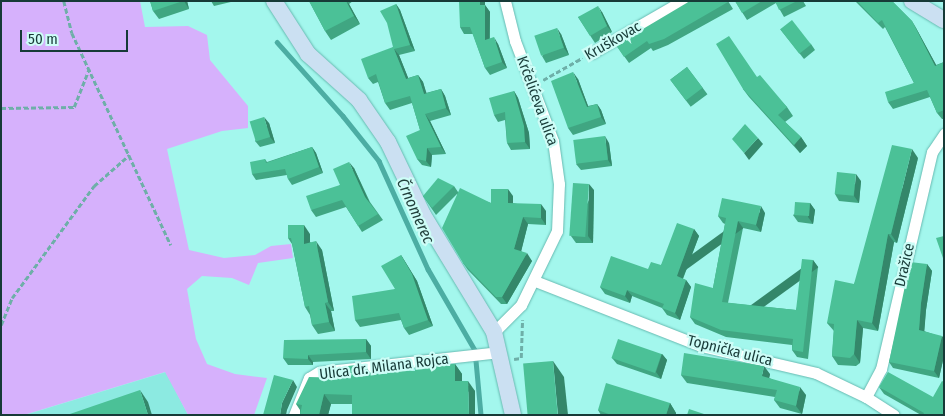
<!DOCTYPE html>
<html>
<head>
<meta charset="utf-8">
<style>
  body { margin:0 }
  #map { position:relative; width:945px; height:416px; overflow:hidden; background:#a3f7ed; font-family:"Fira Sans Condensed",sans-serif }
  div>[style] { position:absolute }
  .built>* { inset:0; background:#8ceae1 }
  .green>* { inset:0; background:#d6b1fc }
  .stream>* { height:4.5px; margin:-2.25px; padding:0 2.25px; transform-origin:2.25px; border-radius:2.25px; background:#4cada3 }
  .path>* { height:2.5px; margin-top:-1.25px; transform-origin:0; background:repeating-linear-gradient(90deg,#6eafa8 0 5px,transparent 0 7.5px) }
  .roads { filter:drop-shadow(0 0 1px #67bab1) drop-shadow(0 0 1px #67bab1) }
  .street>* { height:11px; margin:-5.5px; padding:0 5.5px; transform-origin:5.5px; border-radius:5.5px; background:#fff }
  .secondary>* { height:16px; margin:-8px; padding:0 8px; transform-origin:8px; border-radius:8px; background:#cbe0f2 }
  .wall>* { inset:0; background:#40a682; transform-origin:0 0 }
  .shaded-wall>* { inset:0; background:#34876a; transform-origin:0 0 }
  .building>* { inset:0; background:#4bc197; transform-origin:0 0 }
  span { translate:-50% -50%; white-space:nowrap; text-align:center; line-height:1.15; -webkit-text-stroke:4.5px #cdfdf7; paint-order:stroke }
  .street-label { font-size:15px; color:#173a37 }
  .water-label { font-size:16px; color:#23413d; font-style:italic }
  .frame { position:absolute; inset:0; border:2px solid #173a37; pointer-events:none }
  .scale { position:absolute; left:20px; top:30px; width:108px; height:22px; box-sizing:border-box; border:2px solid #173a37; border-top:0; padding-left:6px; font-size:15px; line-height:18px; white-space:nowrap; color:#173a37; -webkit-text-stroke:4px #cdfdf7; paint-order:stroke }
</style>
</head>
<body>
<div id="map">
  <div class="built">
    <i style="clip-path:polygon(166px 372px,188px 415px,25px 415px)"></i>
  </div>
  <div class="green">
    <i style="clip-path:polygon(1px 1px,140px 1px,145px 27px,188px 26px,207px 35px,210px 60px,248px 106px,248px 128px,222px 131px,167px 149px,189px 250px,224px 258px,255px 255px,271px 246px,291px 244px,293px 258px,258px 263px,249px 285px,232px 278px,202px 276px,187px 289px,196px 339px,207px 364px,235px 374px,267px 378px,254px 415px,188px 415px,165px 372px,24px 415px,1px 415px)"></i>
  </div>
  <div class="stream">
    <i style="left:277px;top:42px;width:99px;rotate:48.3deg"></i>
    <i style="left:343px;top:116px;width:58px;rotate:51.3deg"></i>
    <i style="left:379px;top:161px;width:119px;rotate:65.6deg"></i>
    <i style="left:428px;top:269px;width:94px;rotate:59.9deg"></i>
    <i style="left:475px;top:350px;width:65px;rotate:84.7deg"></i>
  </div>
  <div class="path">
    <i style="left:64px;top:1px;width:33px;rotate:76deg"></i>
    <i style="left:72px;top:33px;width:234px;rotate:65deg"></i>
    <i style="left:543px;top:80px;width:45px;rotate:-29.4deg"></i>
    <i style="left:1px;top:108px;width:73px;rotate:-0.8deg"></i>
    <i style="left:74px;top:107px;width:41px;rotate:-68.5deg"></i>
    <i style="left:1px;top:325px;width:29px;rotate:-68deg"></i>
    <i style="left:12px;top:298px;width:139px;rotate:-53.8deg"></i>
    <i style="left:94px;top:186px;width:47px;rotate:-41.5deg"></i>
    <i style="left:514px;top:359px;width:7px;rotate:-8deg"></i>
    <i style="left:521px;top:358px;width:38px;rotate:-88deg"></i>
  </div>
  <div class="roads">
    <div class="street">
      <i style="left:592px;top:53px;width:104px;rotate:-30deg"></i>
      <i style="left:535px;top:281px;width:178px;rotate:21.4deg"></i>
      <i style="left:701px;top:346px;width:118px;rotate:13.2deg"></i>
      <i style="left:816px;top:373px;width:55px;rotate:25.6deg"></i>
      <i style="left:866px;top:397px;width:33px;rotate:33deg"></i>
      <i style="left:494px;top:332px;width:38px;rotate:-45deg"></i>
      <i style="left:521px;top:305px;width:82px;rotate:-64.1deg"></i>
      <i style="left:557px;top:231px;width:47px;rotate:-87.6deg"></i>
      <i style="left:559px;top:184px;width:43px;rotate:-97.9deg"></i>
      <i style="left:553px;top:141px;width:107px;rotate:-110.8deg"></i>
      <i style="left:515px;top:41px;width:41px;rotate:-104deg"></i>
      <i style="left:866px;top:397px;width:32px;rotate:-62deg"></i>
      <i style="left:881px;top:369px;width:223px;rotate:-76.8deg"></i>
      <i style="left:932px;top:152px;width:22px;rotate:-56deg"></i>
      <i style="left:294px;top:415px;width:40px;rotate:-68deg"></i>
      <i style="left:309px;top:378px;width:12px;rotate:-31deg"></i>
      <i style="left:319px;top:372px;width:182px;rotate:-6.3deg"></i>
    </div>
    <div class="secondary">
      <i style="left:274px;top:1px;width:63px;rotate:57.3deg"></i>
      <i style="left:308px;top:54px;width:69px;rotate:42deg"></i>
      <i style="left:359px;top:100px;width:51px;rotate:55.4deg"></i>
      <i style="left:388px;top:142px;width:81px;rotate:64.4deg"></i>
      <i style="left:423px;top:215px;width:137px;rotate:58.7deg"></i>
      <i style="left:494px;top:332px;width:85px;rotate:77.1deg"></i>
      <i style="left:912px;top:1px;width:37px;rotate:31deg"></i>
    </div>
  </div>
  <div class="wall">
    <i style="clip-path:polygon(150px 1px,187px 1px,189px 9px,159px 19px,153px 11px)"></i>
    <i style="clip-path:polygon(211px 1px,235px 1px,214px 6px)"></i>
    <i style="clip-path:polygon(309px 1px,353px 1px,349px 4px,360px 24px,331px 40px,325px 31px)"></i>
    <i style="clip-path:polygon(485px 1px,485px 5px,490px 12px,490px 39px,498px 44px,507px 68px,490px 75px,485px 68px,473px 34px,464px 34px,460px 27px)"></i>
    <i style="clip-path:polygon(728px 1px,733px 9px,668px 45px,653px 51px,651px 48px,629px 63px,616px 45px)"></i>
    <i style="clip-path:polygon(735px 1px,803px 1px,806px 6px,784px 17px,776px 3px,747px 20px)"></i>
    <i style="clip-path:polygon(855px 1px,892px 1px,912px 21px,916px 28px,936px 65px,944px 62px,944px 119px,942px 119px,937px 113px,930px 97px,893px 109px,888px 102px,914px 83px,885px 27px,883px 29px)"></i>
    <i style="clip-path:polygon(396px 4px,400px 10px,415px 51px,399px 55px,408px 78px,418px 75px,423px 82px,426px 93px,441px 89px,445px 96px,451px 115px,430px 121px,446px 154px,432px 155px,431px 167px,422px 165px,417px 159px,420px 130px,412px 103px,390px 110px,385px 103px,378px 82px,373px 84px,368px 78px,393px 47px)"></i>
    <i style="clip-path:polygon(602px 12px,612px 32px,595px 43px,578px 17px)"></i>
    <i style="clip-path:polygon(780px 29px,811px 44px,815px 50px,804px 59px)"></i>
    <i style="clip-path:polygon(561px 34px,569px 55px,546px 63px,542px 56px)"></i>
    <i style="left:687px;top:67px;width:34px;height:21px;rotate:53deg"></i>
    <i style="clip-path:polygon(757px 77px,787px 107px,793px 116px,785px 122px,801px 137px,807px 146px,800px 153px,749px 97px,743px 89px)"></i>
    <i style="clip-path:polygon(578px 79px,588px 106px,597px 104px,601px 110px,606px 124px,573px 135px,568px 128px)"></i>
    <i style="clip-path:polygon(514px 91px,518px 98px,529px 133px,530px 149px,511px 150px,507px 143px,505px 120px,498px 122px,494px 115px)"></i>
    <i style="clip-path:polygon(269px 123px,275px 143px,260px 147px,255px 141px)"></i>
    <i style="clip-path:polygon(609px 143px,612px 166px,581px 170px,576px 164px)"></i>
    <i style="clip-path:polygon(312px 147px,316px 153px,323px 173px,292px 185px,288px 179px,287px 175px,256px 180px,252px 174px,265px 159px,267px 162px)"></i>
    <i style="clip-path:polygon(918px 158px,897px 243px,894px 242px,878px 331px,863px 328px,860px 363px,856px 366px,838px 365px,832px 356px,834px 331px,827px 323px,854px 284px)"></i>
    <i style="clip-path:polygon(354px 168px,370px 202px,383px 220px,362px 232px,346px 207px,316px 217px,311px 210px,340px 185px)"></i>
    <i style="clip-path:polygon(861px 181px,859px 203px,839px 201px,835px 194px)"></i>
    <i style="clip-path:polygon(454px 186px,458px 192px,491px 203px,513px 196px,513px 203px,546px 211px,546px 225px,528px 224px,521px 251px,532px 261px,507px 304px,501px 304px,468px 270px,463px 263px,457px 194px,436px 215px,423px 196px)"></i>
    <i style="clip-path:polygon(594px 190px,593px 243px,576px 243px,571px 236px)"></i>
    <i style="clip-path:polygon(810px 203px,815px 210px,813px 224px,798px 222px,793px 215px)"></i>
    <i style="clip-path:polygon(765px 213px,761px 232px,743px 228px,728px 303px,796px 310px,813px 260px,818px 267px,808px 359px,797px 357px,792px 350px,792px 345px,726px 337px,695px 324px,690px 317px,713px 288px,725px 224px,723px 223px,718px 216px)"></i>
    <i style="clip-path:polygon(694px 229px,699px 236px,683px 279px,686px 280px,691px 287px,680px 320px,667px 315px,662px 308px,632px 296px,630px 303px,605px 294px,600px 287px,661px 265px)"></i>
    <i style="clip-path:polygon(310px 234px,310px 242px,322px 250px,334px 311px,331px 311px,335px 331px,318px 334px,312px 325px,310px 315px,305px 307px,292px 244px,288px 238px)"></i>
    <i style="clip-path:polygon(401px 255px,417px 281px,433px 326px,409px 335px,404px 328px,401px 320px,360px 327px,355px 320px,395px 289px)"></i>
    <i style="clip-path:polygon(927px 264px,932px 271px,926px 310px,924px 331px,944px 338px,944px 356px,939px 378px,893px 368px,889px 362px)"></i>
    <i style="clip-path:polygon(366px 339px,371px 346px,371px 359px,313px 362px,313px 365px,288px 365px,283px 358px)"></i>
    <i style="clip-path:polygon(662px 354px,667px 360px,661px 379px,617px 364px,612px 358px)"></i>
    <i style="clip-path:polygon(455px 364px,462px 374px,462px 381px,475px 391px,352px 404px,331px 404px,328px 415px,300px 415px,300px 410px,296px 404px,348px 378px,371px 374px,387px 374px,415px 371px)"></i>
    <i style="clip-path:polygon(770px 374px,769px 378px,806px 395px,802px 414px,780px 408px,774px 400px,775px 397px,687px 383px,681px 375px)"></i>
    <i style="clip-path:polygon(879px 387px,944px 415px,921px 415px,884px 394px)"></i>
    <i style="clip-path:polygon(670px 403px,676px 413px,676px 415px,601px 415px,598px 410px)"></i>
  </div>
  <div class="shaded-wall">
    <i style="clip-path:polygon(184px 1px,187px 1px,189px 9px)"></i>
    <i style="clip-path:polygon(346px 1px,349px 4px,360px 24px,354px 16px)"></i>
    <i style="clip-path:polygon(480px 1px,485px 1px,485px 11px,480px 5px)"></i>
    <i style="clip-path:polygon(396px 4px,400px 10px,415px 51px,410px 45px)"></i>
    <i style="clip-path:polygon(485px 5px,490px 12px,489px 47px,485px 40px)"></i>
    <i style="clip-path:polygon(598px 6px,602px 12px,612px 32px,607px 26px)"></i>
    <i style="clip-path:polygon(912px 21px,916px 28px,940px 72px,935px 66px)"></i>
    <i style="clip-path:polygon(557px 28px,561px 34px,569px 55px,564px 48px)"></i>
    <i style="clip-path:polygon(494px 37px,498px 44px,507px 68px,502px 62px)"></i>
    <i style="clip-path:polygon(394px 49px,399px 55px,411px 85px,406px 79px)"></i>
    <i style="clip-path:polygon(573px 72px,578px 79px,591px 114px,587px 107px)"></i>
    <i style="clip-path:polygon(418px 75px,423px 82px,429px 101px,424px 94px)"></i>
    <i style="clip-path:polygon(441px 89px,445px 96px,451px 115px,446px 108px)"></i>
    <i style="clip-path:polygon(514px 91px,518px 98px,529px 133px,530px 149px,525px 142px)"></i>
    <i style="clip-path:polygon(597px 104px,601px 110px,606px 124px,601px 117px)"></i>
    <i style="clip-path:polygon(425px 114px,430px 121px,446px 154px,441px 147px)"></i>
    <i style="clip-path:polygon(264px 117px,269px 123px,275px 143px,270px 137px)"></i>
    <i style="clip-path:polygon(605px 136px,609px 143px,612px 166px,608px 160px)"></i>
    <i style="clip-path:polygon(801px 137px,807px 146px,800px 153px,794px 145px)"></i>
    <i style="clip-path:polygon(758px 138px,763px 144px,749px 160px,744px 153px)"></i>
    <i style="clip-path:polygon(312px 147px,316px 153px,323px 173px,319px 167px)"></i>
    <i style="clip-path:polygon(427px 148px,432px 155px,431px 167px,426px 161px)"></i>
    <i style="clip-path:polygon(912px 149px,918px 158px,897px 243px,891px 234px)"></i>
    <i style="clip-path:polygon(349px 162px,354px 168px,370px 204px,365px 197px)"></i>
    <i style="clip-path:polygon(856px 174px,861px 181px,859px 203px,854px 196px)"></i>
    <i style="clip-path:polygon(589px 184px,594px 190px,593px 243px,588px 236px)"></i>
    <i style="clip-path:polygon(508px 189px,513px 196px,513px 210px,508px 203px)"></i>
    <i style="clip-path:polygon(810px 203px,815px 210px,813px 224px,808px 217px)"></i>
    <i style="clip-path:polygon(541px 204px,546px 211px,546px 225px,541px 218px)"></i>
    <i style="clip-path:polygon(761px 206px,765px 213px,761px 232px,756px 225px)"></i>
    <i style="clip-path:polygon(523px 217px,528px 224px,520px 256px,514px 249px)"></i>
    <i style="left:738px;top:221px;width:9px;height:83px;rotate:54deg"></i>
    <i style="clip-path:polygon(304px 225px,310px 234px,310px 252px,304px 244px)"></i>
    <i style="clip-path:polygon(694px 229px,699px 236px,681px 283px,677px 276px)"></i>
    <i style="clip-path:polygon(888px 234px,894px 242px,878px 331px,872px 323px)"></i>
    <i style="clip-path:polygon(316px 241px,322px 250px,334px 311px,328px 302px)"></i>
    <i style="clip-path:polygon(527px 253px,532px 261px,507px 304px,502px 297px)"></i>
    <i style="clip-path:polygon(401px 255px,417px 281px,433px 326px,428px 320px)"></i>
    <i style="left:813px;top:260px;width:9px;height:93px;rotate:54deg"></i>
    <i style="clip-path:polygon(927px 264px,932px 271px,926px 310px,924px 336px,919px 330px,921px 303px)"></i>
    <i style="clip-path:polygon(686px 280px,691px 287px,680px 320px,675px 313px)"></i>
    <i style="clip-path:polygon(627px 290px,632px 296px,630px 303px,625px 296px)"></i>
    <i style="clip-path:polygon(325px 303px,331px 311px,335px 331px,329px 322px)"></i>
    <i style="clip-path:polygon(857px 320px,863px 328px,860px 363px,854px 354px)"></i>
    <i style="clip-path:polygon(942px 336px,944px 338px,944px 356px,939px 378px,934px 371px)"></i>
    <i style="clip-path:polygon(366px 339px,371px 346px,371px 359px,366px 352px)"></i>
    <i style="clip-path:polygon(662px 354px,667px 360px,661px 379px,656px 372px)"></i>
    <i style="clip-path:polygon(308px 355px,313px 362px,313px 365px,308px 359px)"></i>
    <i style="clip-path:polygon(553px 361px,564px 377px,568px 415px,558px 415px)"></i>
    <i style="clip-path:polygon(364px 364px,371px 374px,363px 374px)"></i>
    <i style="clip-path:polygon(455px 364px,462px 374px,462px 391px,455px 381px)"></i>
    <i style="clip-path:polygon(764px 366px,770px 374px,768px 384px,762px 376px)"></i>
    <i style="clip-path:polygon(293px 380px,297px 387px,287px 410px,286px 415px,280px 415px,282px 403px)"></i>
    <i style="clip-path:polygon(468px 381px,475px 391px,475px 415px,469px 415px)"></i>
    <i style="clip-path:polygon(800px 387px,806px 395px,802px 414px,796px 406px)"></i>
    <i style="clip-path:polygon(140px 390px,148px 402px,152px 415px,148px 415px)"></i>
    <i style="clip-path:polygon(324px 394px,331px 404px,328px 415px,319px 415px)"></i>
    <i style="clip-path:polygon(670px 403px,676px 413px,676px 415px,666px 415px)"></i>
  </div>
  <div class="building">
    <i style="clip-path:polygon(150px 1px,183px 1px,153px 11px)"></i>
    <i style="clip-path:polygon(309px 1px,346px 1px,354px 16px,325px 31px)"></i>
    <i style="clip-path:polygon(459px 1px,480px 1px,480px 5px,485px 5px,485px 40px,494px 37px,502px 62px,485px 68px,470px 27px,460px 27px)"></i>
    <i style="clip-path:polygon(690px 1px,728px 1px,728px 2px,664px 39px,649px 44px,647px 41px,624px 57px,616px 45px)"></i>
    <i style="clip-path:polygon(735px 1px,762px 1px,742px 13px)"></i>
    <i style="clip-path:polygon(775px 1px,797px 1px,779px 10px)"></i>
    <i style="clip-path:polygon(857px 1px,892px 1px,912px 21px,935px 66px,944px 62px,944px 110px,937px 113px,927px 90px,888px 102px,885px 92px,914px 83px,882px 20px,878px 23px)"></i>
    <i style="clip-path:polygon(396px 4px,410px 45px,394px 49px,406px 79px,418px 75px,424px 94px,441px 89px,446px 108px,425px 114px,441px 147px,427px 148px,426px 161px,417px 159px,406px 136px,420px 130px,410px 96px,385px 103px,376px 74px,368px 78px,361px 59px,393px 47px,387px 23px,380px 11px)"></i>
    <i style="clip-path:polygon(598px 6px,607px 26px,590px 36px,578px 17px)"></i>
    <i style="left:792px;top:20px;width:31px;height:15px;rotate:52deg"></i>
    <i style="left:557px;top:28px;width:21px;height:24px;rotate:71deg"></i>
    <i style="clip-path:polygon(729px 36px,757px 77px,760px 75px,787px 107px,778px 115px,801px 137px,794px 145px,743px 89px,716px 44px)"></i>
    <i style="left:687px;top:67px;width:26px;height:21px;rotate:53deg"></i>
    <i style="clip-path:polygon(573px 72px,587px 107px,597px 104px,601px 117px,568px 128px,551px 81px)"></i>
    <i style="clip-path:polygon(514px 91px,524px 126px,525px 142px,507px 143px,505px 112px,494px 115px,489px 98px)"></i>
    <i style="left:264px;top:117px;width:21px;height:15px;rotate:73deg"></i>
    <i style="clip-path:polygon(745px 124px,758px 138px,744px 153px,732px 139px)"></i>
    <i style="left:605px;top:136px;width:24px;height:32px;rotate:83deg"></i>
    <i style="clip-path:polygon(892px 145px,912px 149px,891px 234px,888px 234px,872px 323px,857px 320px,854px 354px,850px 358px,832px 356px,834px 324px,827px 323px,835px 280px,854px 284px)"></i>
    <i style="clip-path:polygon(312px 147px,319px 167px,288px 179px,285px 169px,252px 174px,250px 162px,265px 159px,266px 163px)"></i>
    <i style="clip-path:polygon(349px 162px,365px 197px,378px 214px,358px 226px,342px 200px,311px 210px,306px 196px,340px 185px,333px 169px)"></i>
    <i style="left:837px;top:172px;width:19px;height:22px;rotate:6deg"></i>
    <i style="clip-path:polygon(438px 178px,454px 186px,432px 208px,423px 196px)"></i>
    <i style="left:573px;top:183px;width:16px;height:53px;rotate:4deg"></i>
    <i style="clip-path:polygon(460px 188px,491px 203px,491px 189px,508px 189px,508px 203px,541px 204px,541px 218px,523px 217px,514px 249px,527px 253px,502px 297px,496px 297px,463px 263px,442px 228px)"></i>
    <i style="clip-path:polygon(722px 198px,761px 206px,756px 225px,738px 221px,722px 302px,796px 310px,802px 259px,813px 260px,803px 352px,792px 350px,793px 339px,721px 330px,690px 317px,695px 283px,713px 288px,726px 218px,718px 216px)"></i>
    <i style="left:795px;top:202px;width:15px;height:13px;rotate:4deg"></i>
    <i style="clip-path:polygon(677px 223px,694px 229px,677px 276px,686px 280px,675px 313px,662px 308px,664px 304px,627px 290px,625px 296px,600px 287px,611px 256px,648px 269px,651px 262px,661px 265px)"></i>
    <i style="clip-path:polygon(288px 225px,304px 225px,304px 244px,316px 241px,328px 302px,325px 303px,329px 322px,312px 325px,309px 306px,305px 307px,291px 238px,288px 238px)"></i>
    <i style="clip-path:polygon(944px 236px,944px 261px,936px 238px)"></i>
    <i style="clip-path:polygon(401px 255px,412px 274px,428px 320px,404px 328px,399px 313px,355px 320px,352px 296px,395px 289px,381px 266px)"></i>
    <i style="clip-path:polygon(910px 262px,927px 264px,921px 303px,919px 330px,942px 336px,934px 371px,889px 362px)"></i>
    <i style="clip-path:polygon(366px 339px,366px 352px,308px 355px,308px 359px,283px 358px,284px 340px)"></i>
    <i style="left:618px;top:339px;width:46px;height:20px;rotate:19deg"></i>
    <i style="clip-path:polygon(684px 353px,764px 366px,762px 376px,800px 387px,796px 406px,774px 400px,777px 390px,681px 375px)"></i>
    <i style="left:553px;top:361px;width:54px;height:30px;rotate:85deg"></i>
    <i style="clip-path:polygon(364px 364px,363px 374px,387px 374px,387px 370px,415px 371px,415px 365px,455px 364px,455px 381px,468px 381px,469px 415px,352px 415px,352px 395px,324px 394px,319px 415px,300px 415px,302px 405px,296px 404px,309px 377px,348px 378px,348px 366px)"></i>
    <i style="clip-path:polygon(888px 372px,933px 397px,942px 381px,944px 382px,944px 415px,923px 415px,924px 413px,879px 387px)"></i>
    <i style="clip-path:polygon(274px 375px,293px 380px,282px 403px,280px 415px,263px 415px)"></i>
    <i style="clip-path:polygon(606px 383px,670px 403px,666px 415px,611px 415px,598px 410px)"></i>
    <i style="clip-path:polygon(140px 390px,148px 415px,67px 415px)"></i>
    <i style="clip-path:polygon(689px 409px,707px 415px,687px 415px)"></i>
  </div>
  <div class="street-label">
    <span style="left:613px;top:41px;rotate:-30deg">Kruškovac</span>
    <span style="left:537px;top:101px;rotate:70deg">Krčelićeva ulica</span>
    <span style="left:905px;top:265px;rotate:-77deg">Dražice</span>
    <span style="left:730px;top:351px;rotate:14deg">Topnička ulica</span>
    <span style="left:384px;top:367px;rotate:-7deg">Ulica dr. Milana Rojca</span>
  </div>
  <div class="water-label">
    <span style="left:415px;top:211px;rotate:66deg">Črnomerec</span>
  </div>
  <div class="frame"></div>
  <div class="scale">50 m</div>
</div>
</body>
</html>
